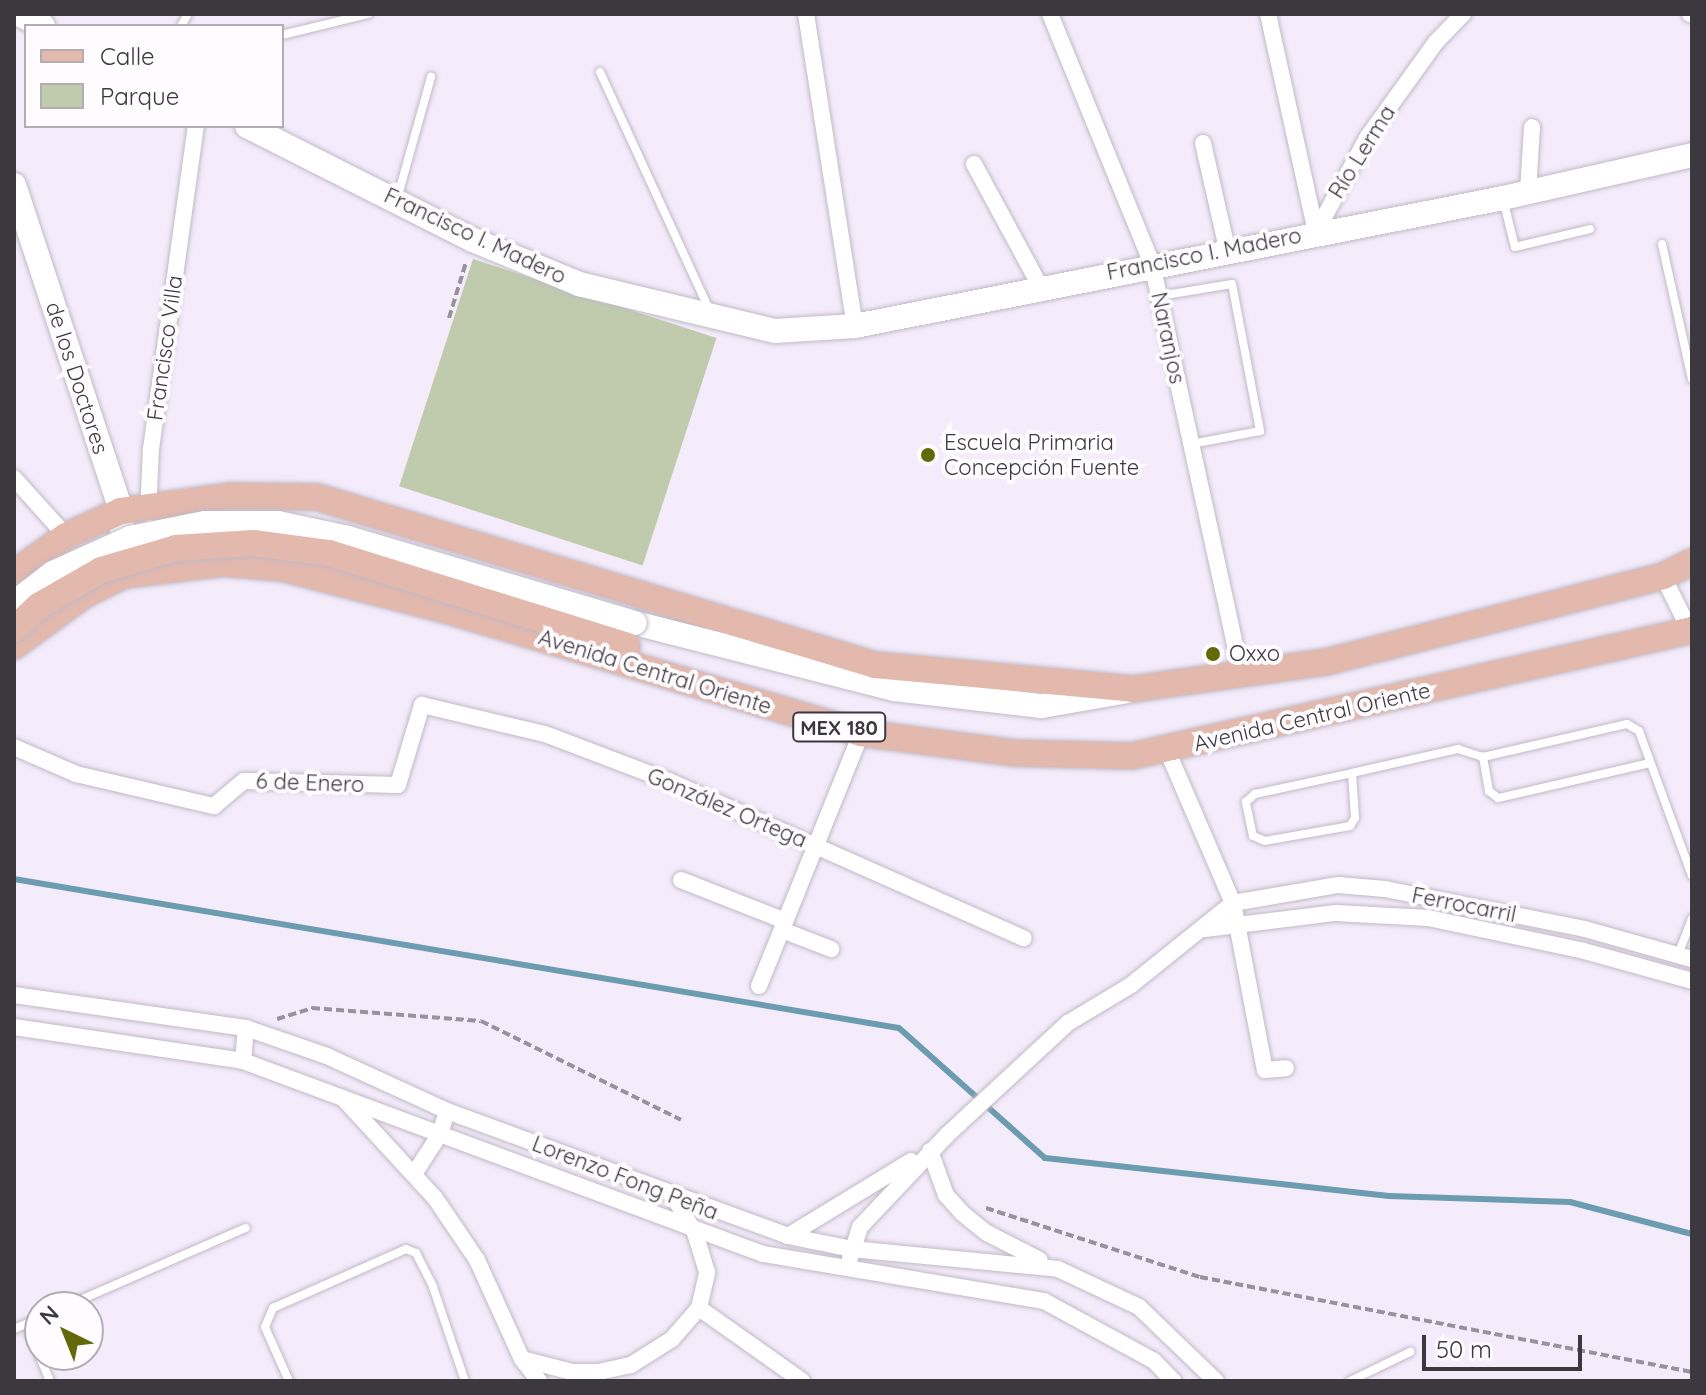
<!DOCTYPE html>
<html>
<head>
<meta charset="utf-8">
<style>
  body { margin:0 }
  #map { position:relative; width:1706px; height:1395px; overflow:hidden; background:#f4ecfa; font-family:Quicksand,sans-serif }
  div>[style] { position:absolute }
  .green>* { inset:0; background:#c0cbad; transform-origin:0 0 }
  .stream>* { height:6px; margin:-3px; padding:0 3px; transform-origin:3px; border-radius:3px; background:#6c9caf }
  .path>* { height:4px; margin-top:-2px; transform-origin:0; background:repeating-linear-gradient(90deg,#97929b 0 8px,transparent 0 12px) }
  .roads { filter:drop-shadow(0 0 2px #c1b9c6) drop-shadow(0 0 2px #c1b9c6) }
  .lane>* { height:8px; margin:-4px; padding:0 4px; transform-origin:4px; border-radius:4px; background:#fff }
  .street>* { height:16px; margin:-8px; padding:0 8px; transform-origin:8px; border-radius:8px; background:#fff }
  .secondary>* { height:24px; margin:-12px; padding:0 12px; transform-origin:12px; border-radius:12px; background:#fff }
  .primary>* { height:26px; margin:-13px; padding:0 13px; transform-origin:13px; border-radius:13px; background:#e3b8ad }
  .bridges { filter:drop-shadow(0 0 2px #c1b9c6) drop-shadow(0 0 2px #c1b9c6) }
  .secondary-bridge>* { height:24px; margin:-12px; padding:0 12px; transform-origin:12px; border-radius:12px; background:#fff }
  .primary-bridge>* { height:26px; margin:-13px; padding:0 13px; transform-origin:13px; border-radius:13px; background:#e3b8ad }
  .dots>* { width:22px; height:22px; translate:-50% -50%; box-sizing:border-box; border:4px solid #fefcff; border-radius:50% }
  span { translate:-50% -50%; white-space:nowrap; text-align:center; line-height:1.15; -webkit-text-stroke:8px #fefcff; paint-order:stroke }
  .shield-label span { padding:2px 6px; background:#fefcff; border:2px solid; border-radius:6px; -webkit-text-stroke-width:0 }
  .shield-label { font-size:20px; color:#3c393e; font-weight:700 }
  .street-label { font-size:22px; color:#3c393e }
  .poi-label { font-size:22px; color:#3c393e }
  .left { translate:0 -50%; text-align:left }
  .frame { position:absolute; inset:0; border:16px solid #3c393e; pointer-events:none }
  .legend { position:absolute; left:24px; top:24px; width:260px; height:104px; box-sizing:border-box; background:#fefcff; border:2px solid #b0aeb2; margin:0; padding:10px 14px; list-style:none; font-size:24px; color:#3c393e }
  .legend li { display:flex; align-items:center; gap:16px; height:40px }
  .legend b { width:40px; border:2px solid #b0aeb2 }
  .north { position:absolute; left:24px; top:1291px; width:80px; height:80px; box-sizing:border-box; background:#fefcff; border:2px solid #b0aeb2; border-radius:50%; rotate:317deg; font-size:22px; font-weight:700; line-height:32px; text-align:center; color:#3c393e }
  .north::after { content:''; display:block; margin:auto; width:28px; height:36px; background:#636808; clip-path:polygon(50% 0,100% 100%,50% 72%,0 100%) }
  .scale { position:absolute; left:1422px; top:1335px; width:160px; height:36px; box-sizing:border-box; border:4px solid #3c393e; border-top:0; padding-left:10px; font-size:24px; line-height:28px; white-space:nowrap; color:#3c393e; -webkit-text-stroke:6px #fefcff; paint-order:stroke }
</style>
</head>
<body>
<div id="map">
  <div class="green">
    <i style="left:473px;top:259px;width:256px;height:239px;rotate:18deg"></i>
  </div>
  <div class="stream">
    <i style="left:14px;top:879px;width:897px;rotate:9.56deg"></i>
    <i style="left:899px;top:1028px;width:195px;rotate:41.7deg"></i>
    <i style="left:1045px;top:1158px;width:346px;rotate:6.3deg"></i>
    <i style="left:1389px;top:1196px;width:181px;rotate:1.9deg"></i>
    <i style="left:1570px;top:1202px;width:126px;rotate:14.7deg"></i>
  </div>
  <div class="path">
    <i style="left:449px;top:318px;width:59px;rotate:-73.1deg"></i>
    <i style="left:277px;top:1019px;width:37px;rotate:-17deg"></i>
    <i style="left:312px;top:1008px;width:169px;rotate:4.4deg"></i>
    <i style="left:481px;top:1021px;width:223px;rotate:26.3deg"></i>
    <i style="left:986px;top:1208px;width:225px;rotate:17.9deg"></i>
    <i style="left:1200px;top:1277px;width:501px;rotate:10.93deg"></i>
  </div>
  <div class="roads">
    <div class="lane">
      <i style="left:181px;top:26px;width:14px;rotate:-60deg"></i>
      <i style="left:282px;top:35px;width:89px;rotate:-13.7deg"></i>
      <i style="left:600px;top:72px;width:263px;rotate:65.3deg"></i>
      <i style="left:397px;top:199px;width:127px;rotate:-74.4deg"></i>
      <i style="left:1504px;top:203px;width:45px;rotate:76deg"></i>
      <i style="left:1515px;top:247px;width:77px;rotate:-13.5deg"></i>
      <i style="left:1662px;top:244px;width:138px;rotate:77.5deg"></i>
      <i style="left:1159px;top:296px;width:74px;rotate:-9.3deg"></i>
      <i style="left:1232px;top:284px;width:150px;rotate:79.2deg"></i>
      <i style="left:1260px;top:431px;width:70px;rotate:169.3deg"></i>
      <i style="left:1650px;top:763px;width:156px;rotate:167deg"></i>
      <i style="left:1498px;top:798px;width:11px;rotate:-142deg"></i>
      <i style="left:1489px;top:791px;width:35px;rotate:-100deg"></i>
      <i style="left:1483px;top:757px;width:148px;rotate:-12.9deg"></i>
      <i style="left:1627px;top:724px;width:14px;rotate:30deg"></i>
      <i style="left:1639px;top:731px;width:154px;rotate:69.9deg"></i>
      <i style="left:1352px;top:773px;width:45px;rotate:86.2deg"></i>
      <i style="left:1355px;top:818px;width:9px;rotate:122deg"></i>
      <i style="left:1350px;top:826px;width:86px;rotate:170deg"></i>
      <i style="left:1265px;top:841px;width:13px;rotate:-157deg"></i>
      <i style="left:1253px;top:836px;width:35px;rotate:-102deg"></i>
      <i style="left:1246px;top:802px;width:12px;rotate:-42deg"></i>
      <i style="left:1255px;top:794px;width:99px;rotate:-12.2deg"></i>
      <i style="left:1352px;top:773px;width:109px;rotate:-12.8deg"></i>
      <i style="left:1458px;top:749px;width:26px;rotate:18deg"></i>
      <i style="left:1678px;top:955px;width:39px;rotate:-69deg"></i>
      <i style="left:64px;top:1307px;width:198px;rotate:-23.5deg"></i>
      <i style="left:26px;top:1324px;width:62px;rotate:67.2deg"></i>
      <i style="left:14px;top:1329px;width:28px;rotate:-23deg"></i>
      <i style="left:289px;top:1381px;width:59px;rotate:-114deg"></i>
      <i style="left:265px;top:1327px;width:21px;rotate:-67deg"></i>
      <i style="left:273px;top:1308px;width:145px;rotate:-23.9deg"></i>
      <i style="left:406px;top:1249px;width:11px;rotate:22deg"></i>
      <i style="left:416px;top:1253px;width:38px;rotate:63deg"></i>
      <i style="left:433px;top:1287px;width:99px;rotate:71.2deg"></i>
      <i style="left:1350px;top:1381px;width:67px;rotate:-25.8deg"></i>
    </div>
    <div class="street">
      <i style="left:806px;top:14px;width:316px;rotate:81.1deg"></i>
      <i style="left:1050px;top:14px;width:270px;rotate:67.8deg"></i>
      <i style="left:1152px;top:264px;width:422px;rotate:77.7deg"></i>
      <i style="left:1268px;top:14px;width:223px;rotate:77.6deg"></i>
      <i style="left:1690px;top:14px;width:2px"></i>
      <i style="left:1203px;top:143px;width:109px;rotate:77.2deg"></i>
      <i style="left:974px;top:164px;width:139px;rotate:61.6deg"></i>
      <i style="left:1528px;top:191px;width:64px;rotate:-86.4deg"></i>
      <i style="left:1316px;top:232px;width:107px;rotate:-61.5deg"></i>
      <i style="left:1367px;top:138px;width:118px;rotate:-54.3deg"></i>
      <i style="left:1436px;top:42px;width:39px;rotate:-46deg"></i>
      <i style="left:14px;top:478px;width:78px;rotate:48.1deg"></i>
      <i style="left:148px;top:514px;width:65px;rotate:-87.4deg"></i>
      <i style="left:151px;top:449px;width:326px;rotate:-82.1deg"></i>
      <i style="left:1663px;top:576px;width:66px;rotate:63.8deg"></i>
      <i style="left:14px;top:747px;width:68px;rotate:23.5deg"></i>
      <i style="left:76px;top:774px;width:142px;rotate:13.1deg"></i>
      <i style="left:214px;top:806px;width:39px;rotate:-40deg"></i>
      <i style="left:244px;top:781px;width:154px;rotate:1.5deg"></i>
      <i style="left:398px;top:785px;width:84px;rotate:-73.3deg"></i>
      <i style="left:422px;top:705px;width:126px;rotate:13.3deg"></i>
      <i style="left:545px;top:734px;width:133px;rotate:20.8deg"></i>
      <i style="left:669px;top:781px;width:388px;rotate:23.9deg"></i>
      <i style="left:1167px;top:750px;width:167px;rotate:66.7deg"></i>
      <i style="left:1233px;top:903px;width:170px;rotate:79.2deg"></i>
      <i style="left:1265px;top:1070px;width:21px;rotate:-5deg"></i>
      <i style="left:681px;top:880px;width:112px;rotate:21.5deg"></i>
      <i style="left:1205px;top:929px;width:132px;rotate:-7deg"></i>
      <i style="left:1336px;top:913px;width:92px;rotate:3.1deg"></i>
      <i style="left:1428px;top:918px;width:159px;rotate:11.9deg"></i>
      <i style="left:1584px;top:951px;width:112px;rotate:15.5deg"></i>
      <i style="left:782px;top:930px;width:53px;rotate:21.2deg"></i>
      <i style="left:759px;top:986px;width:273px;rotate:-68deg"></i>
      <i style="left:14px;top:995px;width:234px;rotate:8.1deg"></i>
      <i style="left:246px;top:1028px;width:86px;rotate:19.1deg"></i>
      <i style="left:327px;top:1056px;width:132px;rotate:24.6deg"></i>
      <i style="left:447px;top:1111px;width:363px;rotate:20.1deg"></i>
      <i style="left:788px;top:1236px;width:65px;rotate:11.5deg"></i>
      <i style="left:852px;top:1249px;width:207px;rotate:5.5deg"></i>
      <i style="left:1058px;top:1269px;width:89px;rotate:25.1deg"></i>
      <i style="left:1139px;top:1307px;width:107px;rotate:43.9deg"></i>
      <i style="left:14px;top:1027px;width:232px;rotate:8.4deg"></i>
      <i style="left:243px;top:1061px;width:555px;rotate:20.36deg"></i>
      <i style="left:763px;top:1254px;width:285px;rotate:9.5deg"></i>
      <i style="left:1044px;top:1301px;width:125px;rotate:28.6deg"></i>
      <i style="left:1154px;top:1361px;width:28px;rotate:46deg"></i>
      <i style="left:243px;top:1061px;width:33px;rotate:-85deg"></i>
      <i style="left:343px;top:1098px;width:136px;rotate:47.4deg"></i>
      <i style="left:435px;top:1198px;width:75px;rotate:55.9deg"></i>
      <i style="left:477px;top:1260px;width:109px;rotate:65.6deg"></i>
      <i style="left:522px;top:1359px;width:28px;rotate:52deg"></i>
      <i style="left:930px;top:1151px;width:47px;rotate:70deg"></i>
      <i style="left:946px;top:1195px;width:24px;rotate:48deg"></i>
      <i style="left:962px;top:1213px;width:32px;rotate:39deg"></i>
      <i style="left:987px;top:1233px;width:59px;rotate:27deg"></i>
      <i style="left:414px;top:1174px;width:48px;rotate:-57deg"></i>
      <i style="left:440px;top:1134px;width:24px;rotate:-73deg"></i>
      <i style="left:788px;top:1236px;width:144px;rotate:-31.4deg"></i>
      <i style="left:850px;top:1258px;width:33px;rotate:-72deg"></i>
      <i style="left:860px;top:1227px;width:127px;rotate:-46.6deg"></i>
      <i style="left:947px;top:1135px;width:165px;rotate:-42.8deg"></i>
      <i style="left:1068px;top:1023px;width:74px;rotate:-31.1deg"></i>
      <i style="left:1131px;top:985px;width:131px;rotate:-38.8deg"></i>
      <i style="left:1233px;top:903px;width:107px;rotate:-9.7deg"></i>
      <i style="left:1338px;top:885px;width:47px;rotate:4.9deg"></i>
      <i style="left:1385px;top:889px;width:204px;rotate:11.3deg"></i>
      <i style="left:1585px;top:929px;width:111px;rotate:15.7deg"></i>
      <i style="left:699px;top:1308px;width:126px;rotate:35.3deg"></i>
      <i style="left:522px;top:1359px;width:52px;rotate:14.6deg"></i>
      <i style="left:572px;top:1372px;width:26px"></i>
      <i style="left:598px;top:1372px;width:34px;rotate:-12deg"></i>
      <i style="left:631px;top:1365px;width:49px;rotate:-32.4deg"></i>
      <i style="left:672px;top:1339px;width:41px;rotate:-48.9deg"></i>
      <i style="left:699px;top:1308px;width:37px;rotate:-77deg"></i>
      <i style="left:707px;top:1272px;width:41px;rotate:-107.1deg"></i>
      <i style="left:695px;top:1233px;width:43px;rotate:-120.7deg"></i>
    </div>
    <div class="secondary">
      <i style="left:19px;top:14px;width:27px;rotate:27deg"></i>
      <i style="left:247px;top:126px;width:253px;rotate:26.8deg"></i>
      <i style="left:473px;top:240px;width:115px;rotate:22.5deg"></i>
      <i style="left:579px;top:284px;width:202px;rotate:13.5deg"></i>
      <i style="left:775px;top:331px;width:80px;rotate:-3.6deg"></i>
      <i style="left:855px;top:326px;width:661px;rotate:-11.17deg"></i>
      <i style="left:1503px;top:198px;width:194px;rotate:-12.8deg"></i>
      <i style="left:14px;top:185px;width:343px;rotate:71.8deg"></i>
      <i style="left:121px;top:511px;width:50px;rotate:86.6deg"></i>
      <i style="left:635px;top:623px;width:267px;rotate:14.3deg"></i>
      <i style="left:894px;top:689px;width:149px;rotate:6.6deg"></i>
      <i style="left:1042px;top:706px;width:86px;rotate:-10deg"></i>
    </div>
    <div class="primary">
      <i style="left:14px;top:573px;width:64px;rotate:-35.4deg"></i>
      <i style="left:66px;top:536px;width:60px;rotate:-24.4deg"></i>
      <i style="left:121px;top:511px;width:110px;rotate:-7.8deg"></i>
      <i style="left:230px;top:496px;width:87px;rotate:0.7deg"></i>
      <i style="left:317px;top:497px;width:583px;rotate:16.76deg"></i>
      <i style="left:875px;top:665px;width:259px;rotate:5.3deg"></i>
      <i style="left:1133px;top:689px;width:195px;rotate:-8deg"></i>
      <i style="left:1326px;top:662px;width:348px;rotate:-14.3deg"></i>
      <i style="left:1663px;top:576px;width:32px;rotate:-26deg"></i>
      <i style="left:14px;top:646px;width:87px;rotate:-36.1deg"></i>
      <i style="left:84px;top:595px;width:45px;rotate:-26.6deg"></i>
      <i style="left:124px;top:575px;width:100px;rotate:-6.9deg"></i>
      <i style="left:223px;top:563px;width:59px;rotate:4.8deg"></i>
      <i style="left:282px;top:568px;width:169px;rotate:14.4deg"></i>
      <i style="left:446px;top:610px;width:433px;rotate:16.5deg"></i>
      <i style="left:861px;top:733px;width:154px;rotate:7.4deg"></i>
      <i style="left:1014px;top:753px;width:118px;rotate:1.5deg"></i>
      <i style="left:1132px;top:756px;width:574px;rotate:-12.68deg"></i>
    </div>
  </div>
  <div class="bridges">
    <div class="secondary-bridge">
      <i style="left:14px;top:603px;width:49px;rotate:-37.6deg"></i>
      <i style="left:53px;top:573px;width:85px;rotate:-24.4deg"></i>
      <i style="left:130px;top:538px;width:76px;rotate:-11.3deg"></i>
      <i style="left:205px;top:523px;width:73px"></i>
      <i style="left:278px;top:523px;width:72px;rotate:12.1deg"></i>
      <i style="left:348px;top:538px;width:299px;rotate:16.5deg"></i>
    </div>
    <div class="primary-bridge">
      <i style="left:14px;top:629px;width:35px;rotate:-43deg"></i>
      <i style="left:40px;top:605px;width:70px;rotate:-29.8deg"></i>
      <i style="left:101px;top:570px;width:78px;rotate:-16.3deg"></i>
      <i style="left:176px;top:548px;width:77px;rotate:-3.7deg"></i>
      <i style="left:253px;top:543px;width:77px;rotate:7.5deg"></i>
      <i style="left:329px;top:553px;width:312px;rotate:17.3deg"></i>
    </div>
  </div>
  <div class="dots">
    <i style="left:928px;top:455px;background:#636808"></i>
    <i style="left:1213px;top:654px;background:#636808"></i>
  </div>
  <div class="shield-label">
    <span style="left:839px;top:727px">MEX 180</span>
  </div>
  <div class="street-label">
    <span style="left:1362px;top:152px;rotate:-58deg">Río Lerma</span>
    <span style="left:475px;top:236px;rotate:25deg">Francisco I. Madero</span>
    <span style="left:1204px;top:254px;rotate:-11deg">Francisco I. Madero</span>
    <span style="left:1168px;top:338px;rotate:78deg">Naranjos</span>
    <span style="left:165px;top:348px;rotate:-82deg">Francisco Villa</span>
    <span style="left:77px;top:378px;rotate:72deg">de los Doctores</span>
    <span style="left:655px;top:672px;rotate:17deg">Avenida Central Oriente</span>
    <span style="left:1312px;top:717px;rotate:-13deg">Avenida Central Oriente</span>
    <span style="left:310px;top:783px;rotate:2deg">6 de Enero</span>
    <span style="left:727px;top:808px;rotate:23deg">González Ortega</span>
    <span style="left:1464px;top:905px;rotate:11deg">Ferrocarril</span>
    <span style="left:625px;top:1178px;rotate:21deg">Lorenzo Fong Peña</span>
  </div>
  <div class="poi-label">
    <span class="left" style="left:944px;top:455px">Escuela Primaria<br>Concepción Fuente</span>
    <span class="left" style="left:1229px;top:654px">Oxxo</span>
  </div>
  <div class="frame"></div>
  <ul class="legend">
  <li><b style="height:10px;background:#e3b8ad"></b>Calle</li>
  <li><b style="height:22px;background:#c0cbad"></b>Parque</li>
  </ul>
  <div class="north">N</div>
  <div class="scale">50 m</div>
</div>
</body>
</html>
